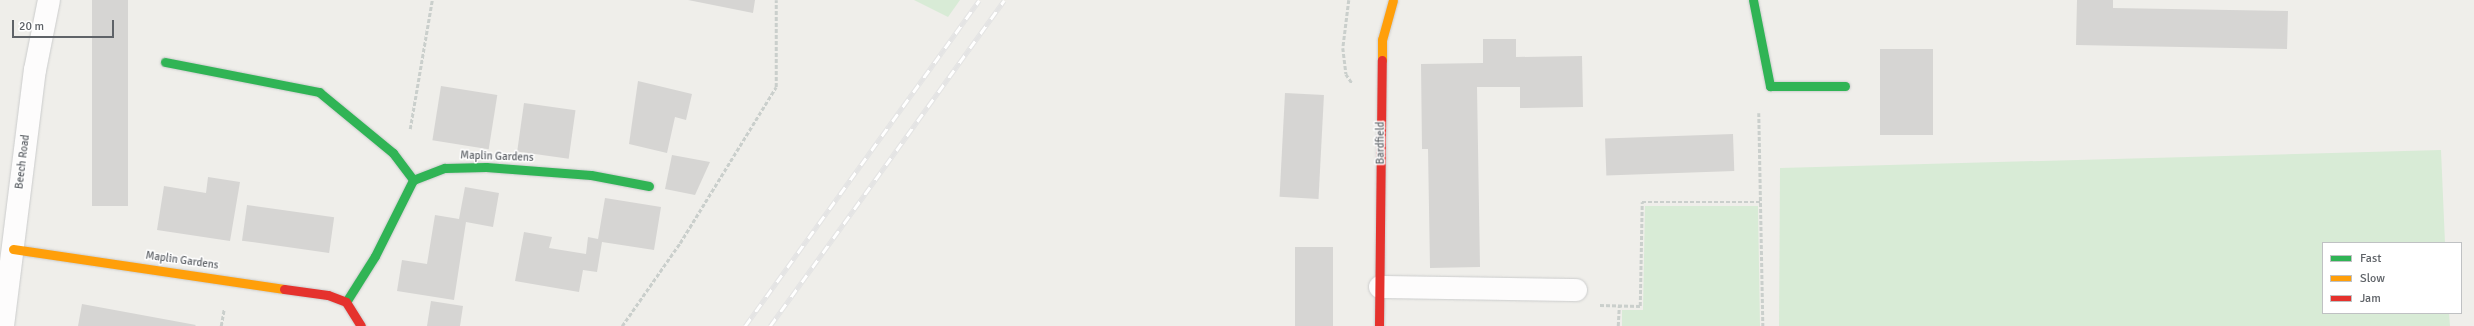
<!DOCTYPE html>
<html>
<head>
<meta charset="utf-8">
<style>
  body { margin:0 }
  #map { position:relative; width:2474px; height:326px; overflow:hidden; background:#efeeea; font-family:Signika,sans-serif }
  div>[style] { position:absolute }
  .green>* { inset:0; background:#d8ebd6 }
  .building>* { inset:0; background:#d6d5d3; transform-origin:0 0 }
  .path>* { height:2.5px; margin-top:-1.25px; transform-origin:0; background:repeating-linear-gradient(90deg,#cacfcc 0 4px,transparent 0 6px) }
  .roads { filter:drop-shadow(0 0 1px #cbcccc) drop-shadow(0 0 1px #cbcccc) }
  .street>* { height:22px; margin:-11px; padding:0 11px; transform-origin:11px; border-radius:11px; background:#fdfcfc }
  .fast>* { height:9px; margin:-4.5px; padding:0 4.5px; transform-origin:4.5px; border-radius:4.5px; background:#30b455 }
  .slow>* { height:9px; margin:-4.5px; padding:0 4.5px; transform-origin:4.5px; border-radius:4.5px; background:#ff9f0a }
  .jam>* { height:9px; margin:-4.5px; padding:0 4.5px; transform-origin:4.5px; border-radius:4.5px; background:#e5322d }
  .rail>* { height:4.5px; margin-top:-2.25px; transform-origin:0; background:repeating-linear-gradient(90deg,#fff 0 9px,#e4e4e4 0 18px); box-sizing:border-box; border-block:1px solid #e4e4e4 }
  span { translate:-50% -50%; white-space:nowrap; text-align:center; line-height:1.15; -webkit-text-stroke:3px #fff; paint-order:stroke }
  .street-label { font-size:11px; color:#5f6368 }
  .legend { position:absolute; left:2322px; top:242px; width:140px; height:72px; box-sizing:border-box; background:#fff; border:1px solid #bfc1c3; margin:0; padding:5px 7px; list-style:none; font-size:12px; color:#5f6368 }
  .legend li { display:flex; align-items:center; gap:8px; height:20px }
  .legend b { width:20px; border:1px solid #bfc1c3 }
  .scale { position:absolute; left:12px; top:20px; width:102px; height:18px; box-sizing:border-box; border:2px solid #5f6368; border-top:0; padding-left:5px; font-size:12px; line-height:14px; white-space:nowrap; color:#5f6368; -webkit-text-stroke:3px #fff; paint-order:stroke }
</style>
</head>
<body>
<div id="map">
  <div class="green">
    <i style="clip-path:polygon(914px 0,960px 0,948px 17px)"></i>
    <i style="clip-path:polygon(2441px 150px,2445px 243px,2323px 243px,2323px 313px,2449px 313px,2450px 326px,1779px 326px,1780px 168px)"></i>
    <i style="clip-path:polygon(1645px 206px,1758px 206px,1760px 326px,1622px 326px,1622px 310px,1643px 310px)"></i>
  </div>
  <div class="building">
    <i style="left:92px;top:0;width:36px;height:206px"></i>
    <i style="clip-path:polygon(688px 0,755px 0,753px 13px)"></i>
    <i style="clip-path:polygon(2077px 0,2113px 0,2113px 8px,2288px 11px,2287px 49px,2076px 45px)"></i>
    <i style="clip-path:polygon(1483px 39px,1516px 39px,1516px 57px,1582px 56px,1583px 107px,1520px 108px,1520px 87px,1477px 87px,1480px 267px,1430px 268px,1428px 149px,1422px 149px,1421px 64px,1483px 63px)"></i>
    <i style="left:1880px;top:49px;width:53px;height:86px"></i>
    <i style="clip-path:polygon(638px 81px,692px 94px,686px 120px,675px 117px,667px 153px,629px 144px)"></i>
    <i style="left:441px;top:86px;width:57px;height:55px;rotate:9deg"></i>
    <i style="left:1285px;top:93px;width:39px;height:104px;rotate:3deg"></i>
    <i style="left:524px;top:103px;width:52px;height:49px;rotate:8deg"></i>
    <i style="left:1733px;top:134px;width:37px;height:128px;rotate:88deg"></i>
    <i style="clip-path:polygon(672px 155px,710px 162px,695px 195px,665px 189px)"></i>
    <i style="clip-path:polygon(208px 177px,240px 182px,230px 241px,157px 230px,164px 186px,206px 193px)"></i>
    <i style="clip-path:polygon(465px 187px,499px 193px,493px 227px,466px 222px,454px 300px,397px 291px,402px 260px,427px 264px,435px 215px,459px 219px)"></i>
    <i style="clip-path:polygon(605px 198px,661px 207px,654px 250px,602px 242px,597px 272px,583px 270px,579px 292px,515px 281px,524px 232px,552px 237px,549px 248px,586px 254px,588px 237px,598px 239px)"></i>
    <i style="left:247px;top:205px;width:88px;height:36px;rotate:8deg"></i>
    <i style="left:1295px;top:247px;width:38px;height:79px"></i>
    <i style="clip-path:polygon(431px 301px,463px 306px,460px 326px,427px 326px)"></i>
    <i style="clip-path:polygon(82px 304px,196px 325px,195px 326px,78px 326px)"></i>
  </div>
  <div class="path">
    <i style="left:1349px;top:0;width:48px;rotate:97.1deg"></i>
    <i style="left:1343px;top:48px;width:26px;rotate:83deg"></i>
    <i style="left:1346px;top:74px;width:11px;rotate:56deg"></i>
    <i style="left:1759px;top:113px;width:213px;rotate:88.9deg"></i>
    <i style="left:410px;top:129px;width:131px;rotate:-80.3deg"></i>
    <i style="left:1600px;top:305px;width:40px;rotate:1.4deg"></i>
    <i style="left:1640px;top:306px;width:104px;rotate:-88.9deg"></i>
    <i style="left:1642px;top:202px;width:120px"></i>
    <i style="left:221px;top:326px;width:17px;rotate:-80deg"></i>
    <i style="left:622px;top:326px;width:101px;rotate:-55.1deg"></i>
    <i style="left:680px;top:243px;width:183px;rotate:-58.4deg"></i>
    <i style="left:776px;top:87px;width:87px;rotate:-90deg"></i>
    <i style="left:1618px;top:326px;width:20px;rotate:-87deg"></i>
  </div>
  <div class="roads">
    <div class="street">
      <i style="left:1380px;top:287px;width:196px;rotate:0.9deg"></i>
      <i style="left:3px;top:326px;width:258px;rotate:-82.9deg"></i>
      <i style="left:35px;top:70px;width:71px;rotate:-78.7deg"></i>
    </div>
    <div class="fast">
      <i style="left:1753px;top:0;width:88px;rotate:78.8deg"></i>
      <i style="left:1770px;top:86px;width:75px"></i>
      <i style="left:165px;top:62px;width:157px;rotate:11deg"></i>
      <i style="left:319px;top:92px;width:96px;rotate:39.5deg"></i>
      <i style="left:393px;top:153px;width:34px;rotate:53deg"></i>
      <i style="left:346px;top:302px;width:54px;rotate:-57.8deg"></i>
      <i style="left:375px;top:256px;width:85px;rotate:-63.4deg"></i>
      <i style="left:413px;top:180px;width:34px;rotate:-21deg"></i>
      <i style="left:445px;top:168px;width:41px;rotate:-1.4deg"></i>
      <i style="left:486px;top:167px;width:105px;rotate:4.4deg"></i>
      <i style="left:591px;top:175px;width:59px;rotate:10.7deg"></i>
    </div>
    <div class="slow">
      <i style="left:1382px;top:60px;width:20px;rotate:-90deg"></i>
      <i style="left:1382px;top:40px;width:41px;rotate:-74.6deg"></i>
      <i style="left:13px;top:249px;width:274px;rotate:8.4deg"></i>
    </div>
    <div class="jam">
      <i style="left:284px;top:289px;width:44px;rotate:7.8deg"></i>
      <i style="left:328px;top:295px;width:19px;rotate:21deg"></i>
      <i style="left:346px;top:302px;width:28px;rotate:58deg"></i>
      <i style="left:1379px;top:326px;width:266px;rotate:-89.4deg"></i>
    </div>
  </div>
  <div class="rail">
    <i style="left:745px;top:326px;width:401px;rotate:-54.3deg"></i>
    <i style="left:770px;top:326px;width:401px;rotate:-54.3deg"></i>
  </div>
  <div class="street-label">
    <span style="left:1381px;top:143px;rotate:-90deg">Bardfield</span>
    <span style="left:497px;top:157px;rotate:2deg">Maplin Gardens</span>
    <span style="left:23px;top:162px;rotate:-83deg">Beech Road</span>
    <span style="left:182px;top:261px;rotate:8deg">Maplin Gardens</span>
  </div>
  <ul class="legend">
  <li><b style="height:5px;background:#30b455"></b>Fast</li>
  <li><b style="height:5px;background:#ff9f0a"></b>Slow</li>
  <li><b style="height:5px;background:#e5322d"></b>Jam</li>
  </ul>
  <div class="scale">20 m</div>
</div>
</body>
</html>
